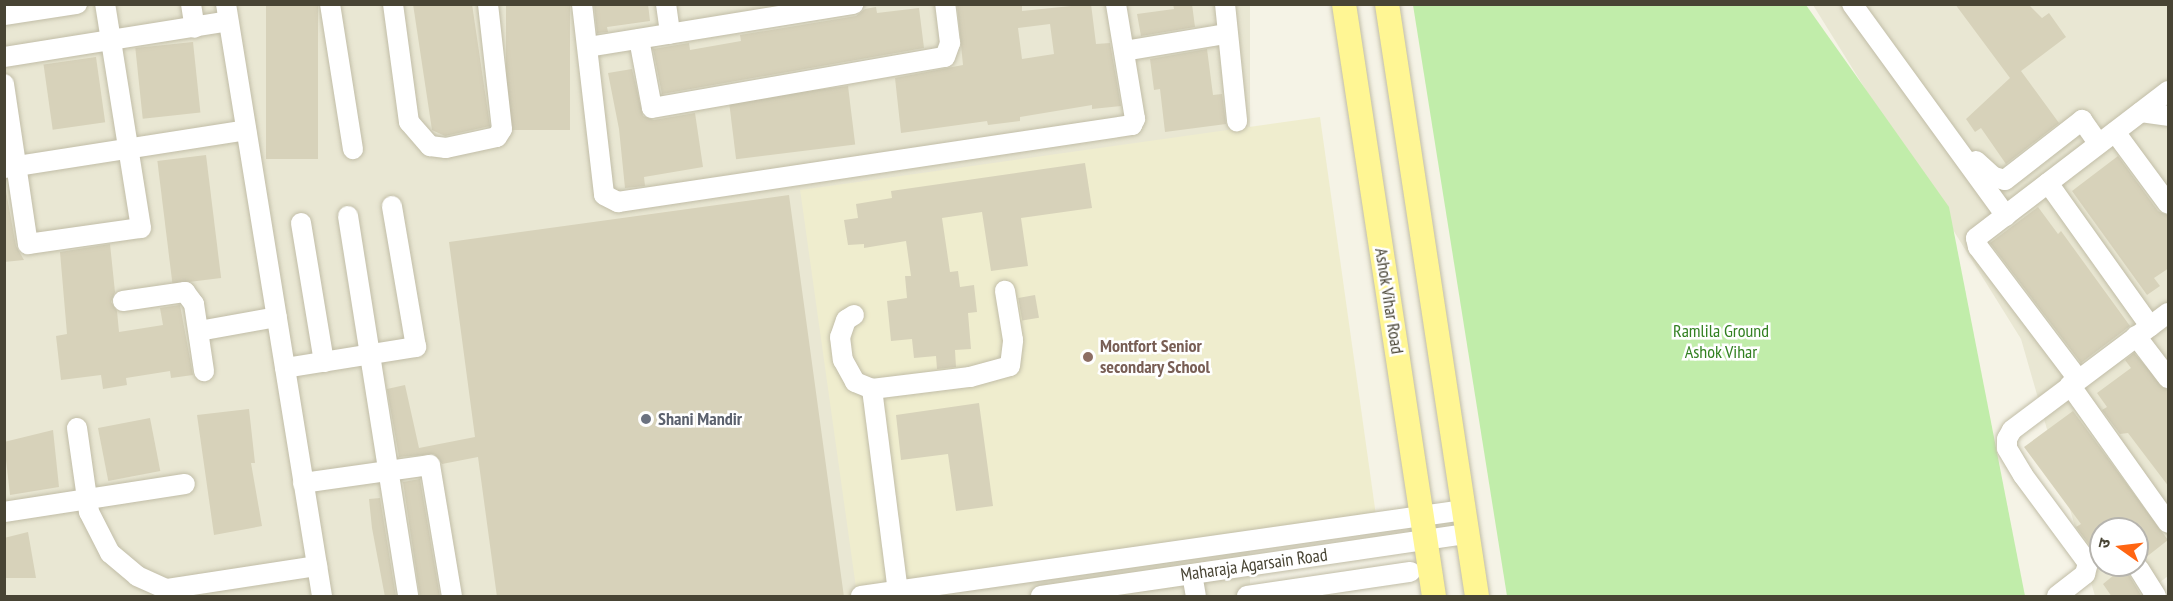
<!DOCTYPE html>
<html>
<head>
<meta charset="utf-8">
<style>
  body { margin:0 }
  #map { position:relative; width:2173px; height:601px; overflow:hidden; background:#f5f3e6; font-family:"PT Sans Narrow","Noto Sans Devanagari",sans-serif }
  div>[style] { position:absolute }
  .residential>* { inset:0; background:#e9e7d3; transform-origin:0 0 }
  .education>* { inset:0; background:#efedce; transform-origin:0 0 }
  .green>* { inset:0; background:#c1edaa }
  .building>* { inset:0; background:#d7d2ba; transform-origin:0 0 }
  .roads { filter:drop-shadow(0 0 2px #c1bda7) drop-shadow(0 0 2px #c1bda7) }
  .minor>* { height:20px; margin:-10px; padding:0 10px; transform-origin:10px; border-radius:10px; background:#fff }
  .major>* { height:24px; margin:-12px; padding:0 12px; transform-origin:12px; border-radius:12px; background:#fff694 }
  .dots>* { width:16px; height:16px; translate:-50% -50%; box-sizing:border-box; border:3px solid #fff; border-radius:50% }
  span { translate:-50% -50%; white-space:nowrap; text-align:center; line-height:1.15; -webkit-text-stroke:5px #fff; paint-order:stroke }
  .street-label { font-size:18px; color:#484434 }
  .park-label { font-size:18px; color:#328021 }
  .education-label { font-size:18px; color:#785e54; font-weight:700 }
  .left { translate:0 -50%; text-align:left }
  .worship-label { font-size:18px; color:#5b616d; font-weight:700 }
  .frame { position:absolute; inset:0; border:6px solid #484434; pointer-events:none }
  .north { position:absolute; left:2089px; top:517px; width:60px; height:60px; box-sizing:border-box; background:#fff; border:2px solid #b6b4ae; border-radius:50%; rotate:284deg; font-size:16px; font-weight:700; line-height:24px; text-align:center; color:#484434 }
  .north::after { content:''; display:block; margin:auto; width:21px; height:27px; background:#ff6512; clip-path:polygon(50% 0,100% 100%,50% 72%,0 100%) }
</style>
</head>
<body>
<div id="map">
  <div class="residential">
    <i style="left:4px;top:5px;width:1246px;height:591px"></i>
    <i style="clip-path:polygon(evenodd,1813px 5px,2168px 5px,2168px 576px,2142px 596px,2095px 596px,2021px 339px,1813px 5px,2101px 529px,2137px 529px,2137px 565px,2101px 565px,2101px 529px)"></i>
  </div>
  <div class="education">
    <i style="left:1320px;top:117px;width:409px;height:525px;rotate:82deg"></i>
  </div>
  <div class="green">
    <i style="clip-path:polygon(1413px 5px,1806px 5px,1949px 207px,2025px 596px,1507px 596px)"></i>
  </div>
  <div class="building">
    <i style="left:266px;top:4px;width:52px;height:155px"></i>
    <i style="clip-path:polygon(413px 4px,472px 4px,490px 126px,445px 136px,432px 130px)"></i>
    <i style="left:506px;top:4px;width:64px;height:126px"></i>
    <i style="clip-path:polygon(594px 4px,648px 4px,650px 21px,607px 27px,608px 32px,597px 33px)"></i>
    <i style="clip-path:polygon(evenodd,957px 4px,1022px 4px,1022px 11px,1091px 4px,1096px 44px,1110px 43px,1121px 106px,1092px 109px,1092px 105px,1020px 117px,1020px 121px,988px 125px,987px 121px,901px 133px,895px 78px,963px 65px,957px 4px,1050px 24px,1054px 54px,1022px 59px,1018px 28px,1050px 24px)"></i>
    <i style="clip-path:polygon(1173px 4px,1192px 4px,1195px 27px,1141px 36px,1137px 14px,1174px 9px)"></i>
    <i style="clip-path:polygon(1955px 4px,2028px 4px,2042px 18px,2049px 13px,2066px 37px,2021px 71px,2059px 123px,2006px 164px,1981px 128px,1975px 132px,1966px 119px,2010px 78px)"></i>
    <i style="clip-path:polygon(876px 7px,877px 13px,919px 8px,924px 48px,662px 94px,653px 49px,689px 43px,690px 50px,741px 41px,740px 35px,856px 16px,865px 9px)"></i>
    <i style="left:193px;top:42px;width:71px;height:58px;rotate:84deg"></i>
    <i style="clip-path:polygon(1207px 49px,1213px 95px,1222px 94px,1226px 124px,1165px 132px,1160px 89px,1154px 90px,1150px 59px)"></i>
    <i style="left:96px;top:57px;width:66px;height:53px;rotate:82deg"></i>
    <i style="clip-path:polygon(632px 69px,643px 116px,654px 120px,695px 113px,703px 167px,644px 177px,645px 186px,625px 188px,619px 129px,608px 73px)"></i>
    <i style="left:848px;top:86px;width:59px;height:120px;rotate:83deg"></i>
    <i style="left:206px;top:155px;width:124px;height:49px;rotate:83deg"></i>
    <i style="clip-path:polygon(2118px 156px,2158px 211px,2169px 216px,2169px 268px,2154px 278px,2160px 286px,2147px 295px,2072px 191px)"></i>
    <i style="clip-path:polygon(1085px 163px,1092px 208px,1021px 218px,1028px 266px,991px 271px,982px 212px,942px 218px,950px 272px,958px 271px,960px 287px,974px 285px,977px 312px,968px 313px,971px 349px,955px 350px,956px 367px,937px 369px,936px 356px,914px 358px,912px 339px,891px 341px,887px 301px,907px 298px,905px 276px,911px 276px,906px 241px,864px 248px,864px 244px,848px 245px,844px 220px,858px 218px,856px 204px,892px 198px,891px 191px)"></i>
    <i style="clip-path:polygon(4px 180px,16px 246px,24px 260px,4px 262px)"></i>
    <i style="clip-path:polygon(789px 195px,844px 597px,497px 597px,478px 457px,442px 464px,434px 454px,399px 457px,387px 389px,405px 385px,419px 448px,475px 437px,449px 242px)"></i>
    <i style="clip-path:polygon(2038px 207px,2058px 234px,2061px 231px,2130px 326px,2081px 363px,1990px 243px)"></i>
    <i style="clip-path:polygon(110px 244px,115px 292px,111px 302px,117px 311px,119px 332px,163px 325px,160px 308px,180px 305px,193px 375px,171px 378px,170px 371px,126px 378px,127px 385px,103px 389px,101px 375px,61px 380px,56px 336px,67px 334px,60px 252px)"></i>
    <i style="left:1035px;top:295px;width:23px;height:17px;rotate:80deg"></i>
    <i style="clip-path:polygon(2134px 353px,2169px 392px,2169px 487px,2128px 433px,2120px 434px,2102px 410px,2107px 407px,2097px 393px,2131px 368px,2125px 360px)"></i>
    <i style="clip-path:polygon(979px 403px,993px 506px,956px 511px,948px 454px,901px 460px,896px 415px)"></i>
    <i style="clip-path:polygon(249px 409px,255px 463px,251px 463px,262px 526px,214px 535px,197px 415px)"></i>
    <i style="clip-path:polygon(2073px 411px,2168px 540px,2145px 558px,2137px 557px,2137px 529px,2101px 529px,2101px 546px,2094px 551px,2076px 527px,2081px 524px,2024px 447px)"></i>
    <i style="left:150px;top:418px;width:54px;height:53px;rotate:79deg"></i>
    <i style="clip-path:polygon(53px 430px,59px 487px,10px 495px,4px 442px)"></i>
    <i style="clip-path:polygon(420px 479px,440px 597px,420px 597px,403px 482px)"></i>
    <i style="clip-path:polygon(380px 498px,396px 597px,385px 597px,372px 528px,369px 499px)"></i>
    <i style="clip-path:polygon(28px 532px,36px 578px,6px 578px,4px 538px)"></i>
    <i style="clip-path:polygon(2107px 565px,2128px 565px,2129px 575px,2142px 597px,2112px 597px,2103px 584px,2114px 575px)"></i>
  </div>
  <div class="roads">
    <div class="minor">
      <i style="left:191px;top:4px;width:24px;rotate:81deg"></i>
      <i style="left:226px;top:4px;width:600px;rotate:80.79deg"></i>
      <i style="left:330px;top:4px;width:147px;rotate:81deg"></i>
      <i style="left:393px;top:4px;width:119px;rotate:82.3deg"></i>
      <i style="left:409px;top:122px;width:32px;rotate:49deg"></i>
      <i style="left:430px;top:146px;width:16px;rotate:7deg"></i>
      <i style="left:446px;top:148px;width:52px;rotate:-12.2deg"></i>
      <i style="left:497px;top:137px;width:9px;rotate:-58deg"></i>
      <i style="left:502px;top:129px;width:126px;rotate:-96.4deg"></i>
      <i style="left:582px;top:4px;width:192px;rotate:83.4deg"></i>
      <i style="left:604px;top:195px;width:16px;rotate:27deg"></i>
      <i style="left:618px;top:202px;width:520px;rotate:-8.52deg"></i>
      <i style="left:1132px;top:125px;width:7px;rotate:-63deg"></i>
      <i style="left:1135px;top:119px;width:117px;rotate:-99.4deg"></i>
      <i style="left:666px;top:4px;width:30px;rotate:82deg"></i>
      <i style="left:1225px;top:4px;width:118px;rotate:84.1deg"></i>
      <i style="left:1852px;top:4px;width:262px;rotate:54deg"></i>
      <i style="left:4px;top:15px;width:74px;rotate:-8.6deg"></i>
      <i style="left:639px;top:39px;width:70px;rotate:79.3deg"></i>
      <i style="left:652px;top:108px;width:297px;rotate:-9.9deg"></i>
      <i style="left:945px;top:57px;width:15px;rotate:-70deg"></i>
      <i style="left:950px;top:43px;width:39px;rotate:-97deg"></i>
      <i style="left:588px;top:47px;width:269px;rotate:-9.2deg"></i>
      <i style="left:1124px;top:51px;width:103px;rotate:-9.5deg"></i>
      <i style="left:4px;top:57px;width:227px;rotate:-9.1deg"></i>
      <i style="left:4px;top:84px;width:162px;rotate:81.5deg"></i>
      <i style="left:28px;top:244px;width:114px;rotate:-8.1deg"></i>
      <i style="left:141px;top:228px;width:227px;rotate:-99.1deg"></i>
      <i style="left:2141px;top:112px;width:27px;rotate:8deg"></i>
      <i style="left:2115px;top:132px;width:89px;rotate:53.6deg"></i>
      <i style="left:1976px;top:161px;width:24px;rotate:42deg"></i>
      <i style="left:1994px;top:177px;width:11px;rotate:15deg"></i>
      <i style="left:2005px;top:180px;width:98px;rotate:-37.9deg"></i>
      <i style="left:2082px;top:120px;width:29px;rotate:55deg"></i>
      <i style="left:4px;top:168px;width:245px;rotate:-8.9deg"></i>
      <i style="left:2048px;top:183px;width:176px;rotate:54.5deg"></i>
      <i style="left:348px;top:216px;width:385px;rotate:81deg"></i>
      <i style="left:301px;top:223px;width:141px;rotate:80.6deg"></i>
      <i style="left:123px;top:301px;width:63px;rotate:-8.3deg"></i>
      <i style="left:185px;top:292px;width:15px;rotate:53deg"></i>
      <i style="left:194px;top:304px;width:68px;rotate:81.5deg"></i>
      <i style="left:854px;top:315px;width:9px;rotate:148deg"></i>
      <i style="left:846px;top:320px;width:18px;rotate:109deg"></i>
      <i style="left:840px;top:337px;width:23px;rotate:83deg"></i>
      <i style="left:843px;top:360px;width:25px;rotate:61deg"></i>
      <i style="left:855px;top:382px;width:18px;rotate:22deg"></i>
      <i style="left:872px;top:389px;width:99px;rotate:-7deg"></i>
      <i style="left:970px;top:377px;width:41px;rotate:-15.4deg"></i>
      <i style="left:1010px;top:366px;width:26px;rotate:-83deg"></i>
      <i style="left:1013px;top:340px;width:50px;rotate:-99.3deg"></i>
      <i style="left:199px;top:331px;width:79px;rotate:-10.2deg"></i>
      <i style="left:2136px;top:336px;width:53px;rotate:52.7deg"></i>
      <i style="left:285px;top:368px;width:133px;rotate:-9.1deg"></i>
      <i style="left:416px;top:347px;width:143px;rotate:-99.7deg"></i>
      <i style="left:2078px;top:379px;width:166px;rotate:-127.1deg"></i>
      <i style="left:1978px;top:247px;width:9px;rotate:-103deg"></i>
      <i style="left:1976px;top:238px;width:242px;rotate:-37.4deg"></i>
      <i style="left:2070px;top:385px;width:169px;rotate:54.6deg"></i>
      <i style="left:872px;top:389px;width:204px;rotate:82.7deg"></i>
      <i style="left:77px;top:428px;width:85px;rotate:81.9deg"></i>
      <i style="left:89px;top:512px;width:46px;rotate:62.9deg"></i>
      <i style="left:110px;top:553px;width:35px;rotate:40deg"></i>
      <i style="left:137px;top:576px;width:32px;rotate:24deg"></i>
      <i style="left:166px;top:589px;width:153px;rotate:-8.7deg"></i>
      <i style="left:303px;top:483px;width:128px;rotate:-8.1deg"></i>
      <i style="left:430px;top:465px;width:133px;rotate:80.5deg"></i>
      <i style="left:4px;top:512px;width:183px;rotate:-8.8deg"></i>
      <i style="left:2139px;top:569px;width:32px;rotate:58deg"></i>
      <i style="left:1192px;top:574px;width:22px;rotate:80deg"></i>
      <i style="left:861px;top:596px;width:609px;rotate:-8.12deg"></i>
      <i style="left:1041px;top:596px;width:430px;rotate:-8.3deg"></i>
      <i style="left:1247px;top:596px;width:165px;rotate:-8.4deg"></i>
      <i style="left:2057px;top:596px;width:36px;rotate:-38deg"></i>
      <i style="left:2085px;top:574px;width:11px;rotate:-75deg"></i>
      <i style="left:2088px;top:563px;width:109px;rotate:-126.5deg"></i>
      <i style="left:2023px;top:475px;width:31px;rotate:-121deg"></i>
      <i style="left:2007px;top:448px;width:9px;rotate:-90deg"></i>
      <i style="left:2007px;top:439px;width:10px;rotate:-61deg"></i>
      <i style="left:2012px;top:430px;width:195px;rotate:-36.9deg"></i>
    </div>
    <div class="major">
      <i style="left:1344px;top:4px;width:599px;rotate:81.36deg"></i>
      <i style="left:1387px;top:4px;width:599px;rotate:81.36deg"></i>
    </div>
  </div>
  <div class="dots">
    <i style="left:1088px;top:357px;background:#8d6e63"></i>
    <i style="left:646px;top:419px;background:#6b7280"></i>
  </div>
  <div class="street-label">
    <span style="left:1389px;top:301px;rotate:81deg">Ashok Vihar Road</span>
    <span style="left:1254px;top:565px;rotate:-8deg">Maharaja Agarsain Road</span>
  </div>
  <div class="park-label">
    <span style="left:1721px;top:342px">Ramlila Ground<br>Ashok Vihar</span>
  </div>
  <div class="education-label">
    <span class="left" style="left:1100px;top:357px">Montfort Senior<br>secondary School</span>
  </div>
  <div class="worship-label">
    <span class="left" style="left:658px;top:419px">Shani Mandir</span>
  </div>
  <div class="frame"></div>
  <div class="north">उ</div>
</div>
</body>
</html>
